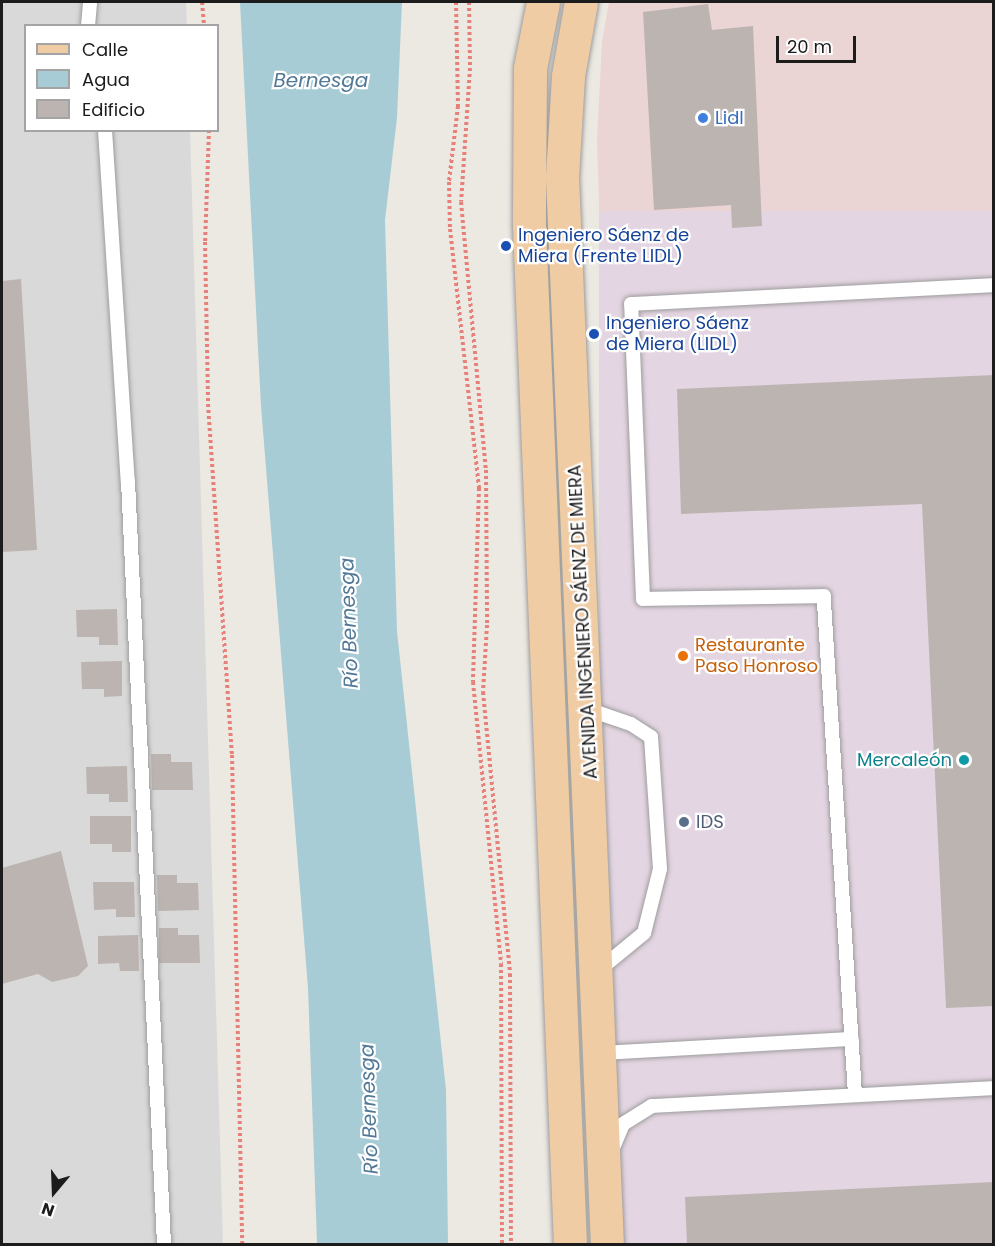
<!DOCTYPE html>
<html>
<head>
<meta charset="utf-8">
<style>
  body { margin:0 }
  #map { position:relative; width:995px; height:1246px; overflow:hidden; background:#ece9e3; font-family:Poppins,sans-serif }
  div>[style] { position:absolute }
  .residential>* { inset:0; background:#dad9d9 }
  .commercial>* { inset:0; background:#ebd4d4 }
  .industrial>* { inset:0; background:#e4d5e2; transform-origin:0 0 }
  .water>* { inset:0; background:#a8ccd5 }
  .building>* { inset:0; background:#bcb4b0 }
  .path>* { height:4px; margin-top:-2px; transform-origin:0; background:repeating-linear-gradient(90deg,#e87f78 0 3px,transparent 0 6px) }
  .roads { filter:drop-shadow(0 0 2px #9d9d9d) drop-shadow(0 0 2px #9d9d9d) }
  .lane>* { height:14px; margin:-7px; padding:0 7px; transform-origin:7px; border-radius:7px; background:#fff }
  .primary>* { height:33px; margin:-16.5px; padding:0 16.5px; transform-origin:16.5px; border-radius:16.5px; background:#f0cca4 }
  .dots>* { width:16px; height:16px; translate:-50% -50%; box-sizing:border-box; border:3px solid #fff; border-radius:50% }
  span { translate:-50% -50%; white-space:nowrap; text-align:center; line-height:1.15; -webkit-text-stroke:4.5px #fff; paint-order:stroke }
  .shop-label { font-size:18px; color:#366cbe }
  .left { translate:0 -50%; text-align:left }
  .transit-label { font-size:18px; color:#164399 }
  .street-label { font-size:18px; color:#1c1c1c }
  .food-label { font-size:18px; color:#c56008 }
  .culture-label { font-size:18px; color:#0d838f }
  .right { translate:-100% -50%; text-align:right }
  .service-label { font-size:18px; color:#4e5e75 }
  .water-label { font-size:20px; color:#527898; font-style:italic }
  .frame { position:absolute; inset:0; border:3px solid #1c1c1c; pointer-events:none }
  .legend { position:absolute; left:24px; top:24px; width:195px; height:108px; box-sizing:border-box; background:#fff; border:2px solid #a4a4a4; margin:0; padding:8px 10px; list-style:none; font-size:18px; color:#1c1c1c }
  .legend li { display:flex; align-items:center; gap:12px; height:30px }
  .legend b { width:30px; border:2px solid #a4a4a4 }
  .north { position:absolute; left:24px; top:1162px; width:60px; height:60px; -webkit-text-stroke:4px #fff; paint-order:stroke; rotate:199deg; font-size:16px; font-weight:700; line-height:24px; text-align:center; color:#1c1c1c }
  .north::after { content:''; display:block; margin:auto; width:21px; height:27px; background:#1c1c1c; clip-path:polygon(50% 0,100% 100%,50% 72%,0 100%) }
  .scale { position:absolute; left:776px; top:36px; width:80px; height:27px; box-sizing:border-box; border:3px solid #1c1c1c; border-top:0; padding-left:8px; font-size:18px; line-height:21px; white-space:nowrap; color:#1c1c1c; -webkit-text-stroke:4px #fff; paint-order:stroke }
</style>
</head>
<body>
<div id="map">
  <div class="residential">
    <i style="clip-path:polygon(2px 2px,186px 2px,187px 25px,26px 26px,26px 130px,190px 131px,223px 1244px,2px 1244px)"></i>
  </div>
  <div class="commercial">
    <i style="clip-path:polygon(609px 2px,993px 2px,993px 211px,600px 232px,597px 140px,602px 42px)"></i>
  </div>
  <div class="industrial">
    <i style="left:993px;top:211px;width:1033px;height:394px;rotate:90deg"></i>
  </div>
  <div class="water">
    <i style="clip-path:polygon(240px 2px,402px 2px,397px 118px,385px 220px,397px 631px,446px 1090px,448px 1244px,317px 1244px,308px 988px,261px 406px)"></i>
  </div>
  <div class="building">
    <i style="clip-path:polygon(708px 4px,712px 30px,753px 26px,762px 226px,732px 228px,731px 205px,654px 210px,643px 12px)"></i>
    <i style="clip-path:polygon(21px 279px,37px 550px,2px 552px,2px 281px)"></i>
    <i style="clip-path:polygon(994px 375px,994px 1006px,946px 1008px,922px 504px,681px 514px,677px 389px)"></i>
    <i style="clip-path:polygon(117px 609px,118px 645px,99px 645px,99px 637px,77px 637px,76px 610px)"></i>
    <i style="clip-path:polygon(122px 661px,122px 696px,104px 697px,104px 689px,82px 689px,81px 662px)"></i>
    <i style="clip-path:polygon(151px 754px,171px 754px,171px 762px,192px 762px,193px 790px,152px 790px)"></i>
    <i style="clip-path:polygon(127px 766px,128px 802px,109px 802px,109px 794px,87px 794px,86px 767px)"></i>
    <i style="clip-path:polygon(90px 816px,131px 816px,131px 852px,112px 852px,112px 844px,90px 844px)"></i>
    <i style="clip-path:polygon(61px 851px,88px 966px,78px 976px,52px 982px,38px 974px,2px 984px,2px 868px)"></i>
    <i style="clip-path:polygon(157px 875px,177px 875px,177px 883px,198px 883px,199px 910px,158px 911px)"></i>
    <i style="clip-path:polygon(93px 882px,134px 882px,135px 917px,116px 917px,116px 909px,94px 910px)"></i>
    <i style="clip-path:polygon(159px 928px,178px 928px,178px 935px,199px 935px,200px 963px,159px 963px)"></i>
    <i style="clip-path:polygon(138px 935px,139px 971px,120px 971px,119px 963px,98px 964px,98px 936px)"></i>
    <i style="clip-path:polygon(994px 1182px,994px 1244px,687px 1244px,685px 1197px)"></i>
  </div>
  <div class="path">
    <i style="left:202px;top:2px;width:24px;rotate:85deg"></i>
    <i style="left:456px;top:2px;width:104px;rotate:88.9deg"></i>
    <i style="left:458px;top:106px;width:77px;rotate:96.8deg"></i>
    <i style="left:449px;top:182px;width:47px;rotate:88.8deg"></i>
    <i style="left:450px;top:229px;width:261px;rotate:83.6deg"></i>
    <i style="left:479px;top:488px;width:194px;rotate:91.8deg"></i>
    <i style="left:473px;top:682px;width:283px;rotate:84.3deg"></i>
    <i style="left:501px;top:964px;width:280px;rotate:89.8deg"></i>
    <i style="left:469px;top:2px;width:66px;rotate:89.1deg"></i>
    <i style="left:470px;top:68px;width:134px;rotate:93.8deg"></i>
    <i style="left:461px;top:202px;width:269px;rotate:84.7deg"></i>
    <i style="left:486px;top:470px;width:155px;rotate:89.6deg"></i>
    <i style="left:487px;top:625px;width:67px;rotate:93.4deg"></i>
    <i style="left:483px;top:692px;width:283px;rotate:84.5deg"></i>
    <i style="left:510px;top:974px;width:270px;rotate:89.8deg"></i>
    <i style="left:209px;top:130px;width:112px;rotate:92deg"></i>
    <i style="left:205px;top:242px;width:162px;rotate:88.9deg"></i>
    <i style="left:208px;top:404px;width:352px;rotate:86.1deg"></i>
    <i style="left:232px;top:755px;width:489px;rotate:88.8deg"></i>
  </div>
  <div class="roads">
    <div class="lane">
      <i style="left:88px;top:26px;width:24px;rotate:-85deg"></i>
      <i style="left:105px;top:130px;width:352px;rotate:86.3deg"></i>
      <i style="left:128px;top:481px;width:764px;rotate:87.3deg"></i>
      <i style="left:587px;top:709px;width:46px;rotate:18.8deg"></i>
      <i style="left:631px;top:724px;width:24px;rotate:33deg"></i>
      <i style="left:651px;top:737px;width:132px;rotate:86.1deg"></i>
      <i style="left:660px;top:869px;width:66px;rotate:104deg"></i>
      <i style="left:644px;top:933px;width:58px;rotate:140.6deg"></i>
      <i style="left:600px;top:1053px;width:252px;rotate:-3.2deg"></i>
      <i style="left:855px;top:1095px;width:500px;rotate:-93.6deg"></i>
      <i style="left:824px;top:596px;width:181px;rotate:179.1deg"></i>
      <i style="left:643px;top:599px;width:295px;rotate:-92.3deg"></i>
      <i style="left:631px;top:304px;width:363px;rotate:-3deg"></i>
      <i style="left:612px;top:1150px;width:28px;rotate:-67deg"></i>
      <i style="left:623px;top:1124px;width:34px;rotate:-32deg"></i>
      <i style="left:652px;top:1106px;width:342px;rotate:-3deg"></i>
    </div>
    <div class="primary">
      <i style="left:543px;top:2px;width:67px;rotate:101.1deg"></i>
      <i style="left:530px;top:68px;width:156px;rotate:90.4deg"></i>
      <i style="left:529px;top:224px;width:1021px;rotate:87.7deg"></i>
      <i style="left:581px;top:2px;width:75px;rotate:100deg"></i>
      <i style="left:568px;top:76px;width:101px;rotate:93.4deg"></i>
      <i style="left:562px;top:177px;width:1068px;rotate:87.59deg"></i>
    </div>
  </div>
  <div class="dots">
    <i style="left:703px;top:118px;background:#3f7fe0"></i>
    <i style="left:506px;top:246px;background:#1a4fb4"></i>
    <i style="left:594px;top:334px;background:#1a4fb4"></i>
    <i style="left:683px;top:656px;background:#e8710a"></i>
    <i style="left:964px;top:760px;background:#0f9aa8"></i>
    <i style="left:684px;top:822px;background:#5c6f8a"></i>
  </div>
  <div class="shop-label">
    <span class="left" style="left:715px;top:118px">Lidl</span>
  </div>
  <div class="transit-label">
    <span class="left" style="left:518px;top:246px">Ingeniero Sáenz de<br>Miera (Frente LIDL)</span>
    <span class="left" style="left:606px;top:334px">Ingeniero Sáenz<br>de Miera (LIDL)</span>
  </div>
  <div class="street-label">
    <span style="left:583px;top:622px;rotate:-93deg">AVENIDA INGENIERO SÁENZ DE MIERA</span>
  </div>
  <div class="food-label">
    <span class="left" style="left:695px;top:656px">Restaurante<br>Paso Honroso</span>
  </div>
  <div class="culture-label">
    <span class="right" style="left:952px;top:760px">Mercaleón</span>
  </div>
  <div class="service-label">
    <span class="left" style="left:696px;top:822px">IDS</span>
  </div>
  <div class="water-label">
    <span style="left:321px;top:80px">Bernesga</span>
    <span style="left:349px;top:623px;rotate:-92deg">Río Bernesga</span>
    <span style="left:369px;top:1109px;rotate:-92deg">Río Bernesga</span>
  </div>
  <div class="frame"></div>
  <ul class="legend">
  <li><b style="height:8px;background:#f0cca4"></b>Calle</li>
  <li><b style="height:16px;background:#a8ccd5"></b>Agua</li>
  <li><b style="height:16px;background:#bcb4b0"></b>Edificio</li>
  </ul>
  <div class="north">N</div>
  <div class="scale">20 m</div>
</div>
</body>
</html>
